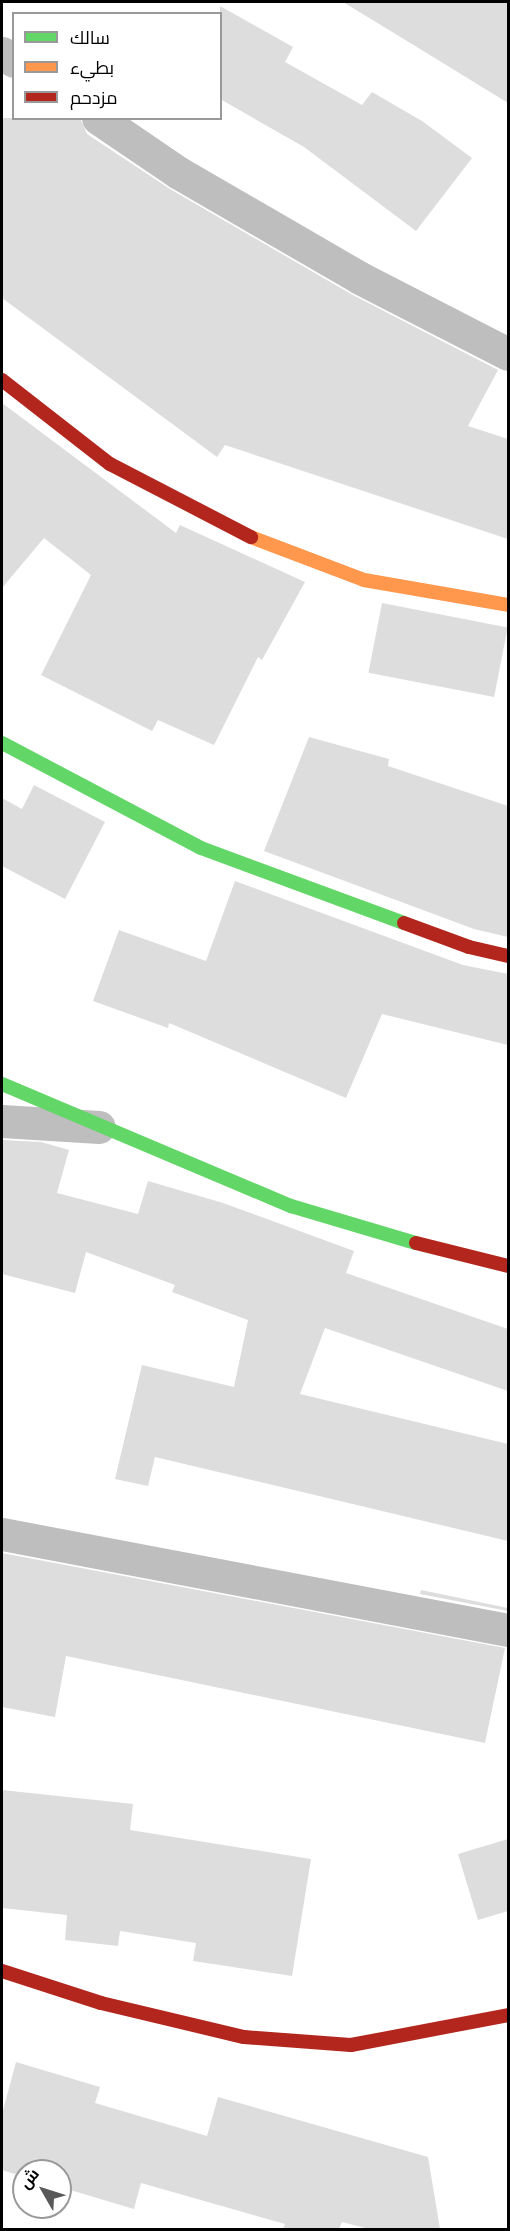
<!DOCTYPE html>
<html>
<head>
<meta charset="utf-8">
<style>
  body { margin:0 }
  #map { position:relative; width:510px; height:2231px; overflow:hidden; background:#fff; font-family:"Varela Round",Cairo,sans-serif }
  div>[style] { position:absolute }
  .building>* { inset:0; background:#ddd; transform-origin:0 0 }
  .street>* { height:33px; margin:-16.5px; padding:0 16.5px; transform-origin:16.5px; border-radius:16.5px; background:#bebebe }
  .fast>* { height:14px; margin:-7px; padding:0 7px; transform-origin:7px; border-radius:7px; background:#63d668 }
  .slow>* { height:14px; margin:-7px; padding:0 7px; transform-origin:7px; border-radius:7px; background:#ff974d }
  .jam>* { height:14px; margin:-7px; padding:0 7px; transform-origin:7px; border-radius:7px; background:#b3261e }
  span { translate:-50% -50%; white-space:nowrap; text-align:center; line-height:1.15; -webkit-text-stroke:5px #fff; paint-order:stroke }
  .frame { position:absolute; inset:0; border:3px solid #000; pointer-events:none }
  .legend { position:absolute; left:12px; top:12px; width:210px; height:108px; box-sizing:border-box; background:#fff; border:2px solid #999; margin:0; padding:8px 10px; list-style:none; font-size:18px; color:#000 }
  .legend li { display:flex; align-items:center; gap:12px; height:30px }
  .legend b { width:30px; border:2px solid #999 }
  .north { position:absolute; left:12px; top:2159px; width:60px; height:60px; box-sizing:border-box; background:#fff; border:2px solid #999; border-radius:50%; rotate:309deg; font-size:16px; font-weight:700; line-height:24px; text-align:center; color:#000 }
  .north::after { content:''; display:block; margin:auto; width:21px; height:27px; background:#595959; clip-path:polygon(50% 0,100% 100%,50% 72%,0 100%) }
</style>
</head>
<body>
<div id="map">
  <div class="building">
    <i style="clip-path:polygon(343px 2px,508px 2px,508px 103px,425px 52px)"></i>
    <i style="clip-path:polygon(220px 6px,293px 47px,285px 62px,362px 105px,372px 92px,422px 121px,472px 158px,416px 231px,304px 147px,220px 99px)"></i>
    <i style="clip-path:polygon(2px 118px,80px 118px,87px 134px,170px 189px,351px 294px,498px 370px,468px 426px,508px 439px,508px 539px,225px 445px,217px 457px,2px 298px)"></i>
    <i style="clip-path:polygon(2px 403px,176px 533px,180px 525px,305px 582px,262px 660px,258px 657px,214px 745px,158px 720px,152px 731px,41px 675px,91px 575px,44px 538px,2px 588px)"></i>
    <i style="left:382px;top:603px;width:128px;height:71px;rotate:11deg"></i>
    <i style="clip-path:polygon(309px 737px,389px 759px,388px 766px,508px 806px,508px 937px,474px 929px,264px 851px)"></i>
    <i style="clip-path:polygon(34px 785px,105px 822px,65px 899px,2px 866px,2px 798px,22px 809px)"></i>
    <i style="clip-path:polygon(235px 881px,463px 965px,508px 974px,508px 1045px,382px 1014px,346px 1098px,169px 1023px,168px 1028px,93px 1001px,119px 930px,206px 961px)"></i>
    <i style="clip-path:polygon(2px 1140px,41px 1142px,69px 1150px,57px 1193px,138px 1214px,148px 1181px,223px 1203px,354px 1251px,346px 1273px,508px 1329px,508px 1391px,325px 1328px,300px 1394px,508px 1444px,508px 1541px,155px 1457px,148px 1486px,115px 1479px,142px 1365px,234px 1387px,248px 1320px,172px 1292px,175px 1285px,86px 1252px,75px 1293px,2px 1274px)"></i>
    <i style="clip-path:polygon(2px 1553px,505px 1648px,485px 1743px,66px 1656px,55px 1717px,2px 1707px)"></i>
    <i style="clip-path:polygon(421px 1590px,508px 1608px,508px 1611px,420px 1594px)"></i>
    <i style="clip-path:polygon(2px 1790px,133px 1804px,130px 1830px,311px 1859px,292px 1976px,193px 1961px,196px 1943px,120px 1931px,118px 1946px,65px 1940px,67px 1915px,2px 1908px)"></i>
    <i style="clip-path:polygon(508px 1839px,508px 1911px,478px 1920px,458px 1854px)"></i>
    <i style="clip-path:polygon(16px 2062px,100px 2087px,95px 2103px,207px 2136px,218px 2097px,428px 2157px,440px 2229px,369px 2229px,342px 2222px,339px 2229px,283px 2229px,285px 2224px,141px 2183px,134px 2209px,60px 2187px,60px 2171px,24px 2171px,24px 2177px,2px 2170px,2px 2114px)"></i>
  </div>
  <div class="street">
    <i style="left:2px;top:53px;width:14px;rotate:34deg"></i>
    <i style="left:98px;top:118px;width:98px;rotate:34.2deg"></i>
    <i style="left:179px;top:173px;width:209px;rotate:30.1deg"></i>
    <i style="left:360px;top:278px;width:166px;rotate:27.2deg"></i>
    <i style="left:2px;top:1121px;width:97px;rotate:3.5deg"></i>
    <i style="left:2px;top:1534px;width:515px;rotate:10.74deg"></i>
  </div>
  <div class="fast">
    <i style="left:2px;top:743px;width:225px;rotate:27.8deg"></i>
    <i style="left:201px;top:848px;width:216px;rotate:20.3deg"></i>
    <i style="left:2px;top:1084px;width:314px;rotate:22.9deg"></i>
    <i style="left:291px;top:1206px;width:130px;rotate:16.5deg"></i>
  </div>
  <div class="slow">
    <i style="left:251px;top:537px;width:121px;rotate:20.8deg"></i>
    <i style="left:364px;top:580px;width:146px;rotate:9.8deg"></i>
  </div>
  <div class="jam">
    <i style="left:2px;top:380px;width:137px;rotate:37.9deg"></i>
    <i style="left:110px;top:464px;width:159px;rotate:27.4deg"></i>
    <i style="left:404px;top:923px;width:69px;rotate:20.3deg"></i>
    <i style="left:469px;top:947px;width:40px;rotate:13deg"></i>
    <i style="left:416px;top:1243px;width:95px;rotate:14deg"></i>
    <i style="left:2px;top:1971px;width:104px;rotate:17.9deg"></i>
    <i style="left:101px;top:2003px;width:147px;rotate:13.4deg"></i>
    <i style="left:244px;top:2037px;width:107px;rotate:4.3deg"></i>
    <i style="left:351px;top:2045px;width:160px;rotate:-10.8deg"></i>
  </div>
  <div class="frame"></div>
  <ul class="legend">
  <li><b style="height:8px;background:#63d668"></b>سالك</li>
  <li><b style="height:8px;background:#ff974d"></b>بطيء</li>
  <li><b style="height:8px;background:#b3261e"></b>مزدحم</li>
  </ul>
  <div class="north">ش</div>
</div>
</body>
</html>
